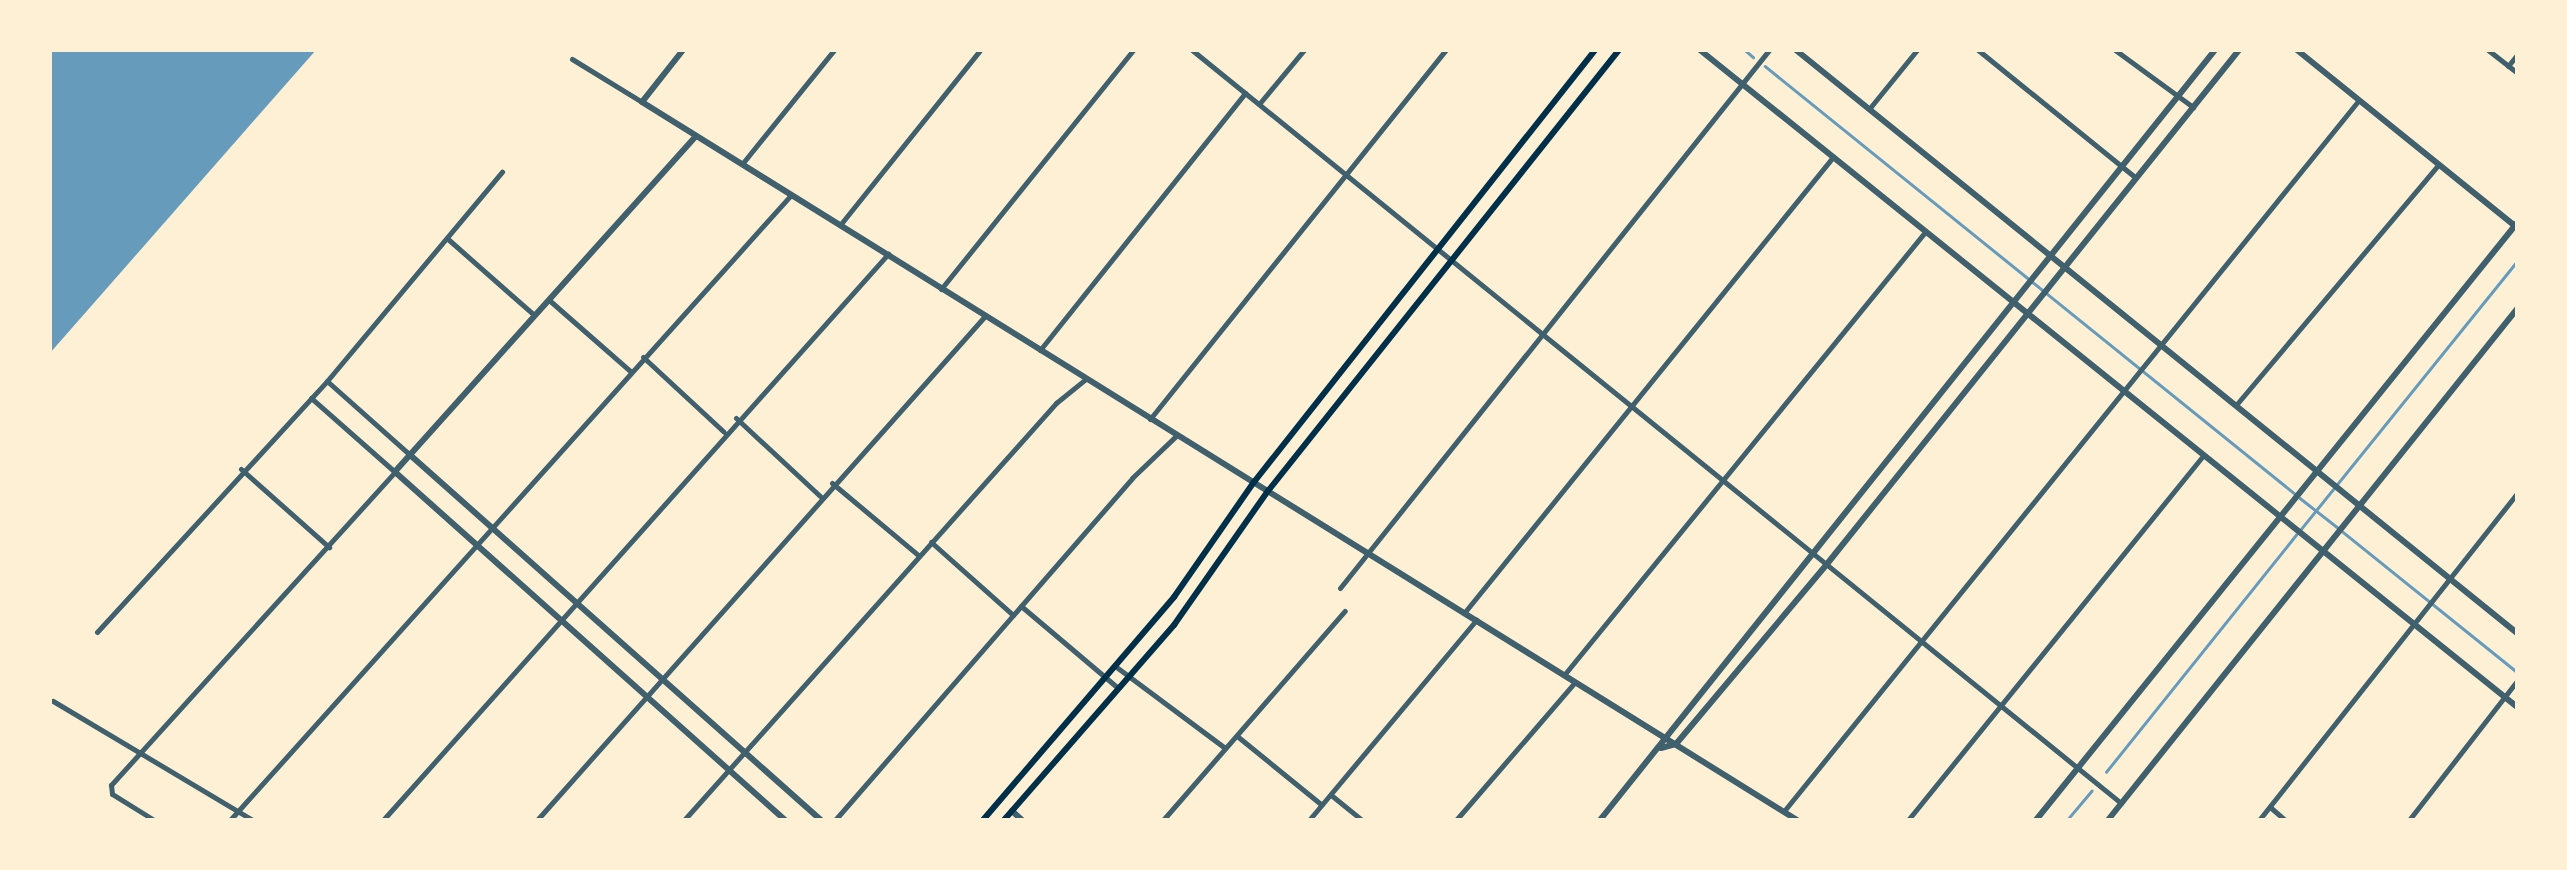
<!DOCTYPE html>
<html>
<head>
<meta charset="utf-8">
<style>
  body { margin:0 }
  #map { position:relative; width:2567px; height:870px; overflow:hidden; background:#fdf0d5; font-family:Cabin,sans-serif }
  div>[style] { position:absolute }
  .water>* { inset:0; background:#669bbc }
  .stream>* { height:2.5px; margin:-1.25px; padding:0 1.25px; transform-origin:1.25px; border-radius:1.25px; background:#669bbc }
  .minor>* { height:5px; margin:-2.5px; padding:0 2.5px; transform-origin:2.5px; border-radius:2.5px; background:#3f606c }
  .tertiary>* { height:6px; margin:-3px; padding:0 3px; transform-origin:3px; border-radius:3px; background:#3f606c }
  .secondary>* { height:6px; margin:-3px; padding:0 3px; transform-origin:3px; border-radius:3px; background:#003049 }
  span { translate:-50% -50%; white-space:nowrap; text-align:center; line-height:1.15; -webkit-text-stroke:10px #fdf0d5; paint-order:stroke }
  .frame { position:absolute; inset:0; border:52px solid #fdf0d5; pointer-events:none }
</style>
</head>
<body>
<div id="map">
  <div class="water">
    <i style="clip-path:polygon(50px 50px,316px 50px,50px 353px)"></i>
  </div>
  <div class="stream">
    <i style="left:1745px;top:50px;width:11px;rotate:41deg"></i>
    <i style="left:1765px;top:66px;width:680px;rotate:38.91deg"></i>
    <i style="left:2300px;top:498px;width:47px;rotate:38.1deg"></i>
    <i style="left:2301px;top:529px;width:344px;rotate:-51.1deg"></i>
    <i style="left:2343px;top:532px;width:223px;rotate:38.8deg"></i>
    <i style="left:2106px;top:772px;width:304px;rotate:-51.3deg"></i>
    <i style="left:2067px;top:820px;width:38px;rotate:-50deg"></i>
  </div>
  <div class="minor">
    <i style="left:1192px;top:50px;width:1196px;rotate:39.03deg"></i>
    <i style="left:1978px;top:50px;width:203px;rotate:39deg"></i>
    <i style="left:2115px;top:50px;width:97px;rotate:36.2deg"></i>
    <i style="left:2488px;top:50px;width:37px;rotate:38deg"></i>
    <i style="left:572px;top:59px;width:82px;rotate:31.6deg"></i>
    <i style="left:2508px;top:66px;width:14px;rotate:-51deg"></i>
    <i style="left:1259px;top:104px;width:70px;rotate:-50.2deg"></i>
    <i style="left:1869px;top:109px;width:76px;rotate:-50.9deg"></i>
    <i style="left:742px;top:164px;width:146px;rotate:-51.1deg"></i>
    <i style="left:840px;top:225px;width:224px;rotate:-51.3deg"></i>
    <i style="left:449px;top:240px;width:113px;rotate:41.4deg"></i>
    <i style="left:941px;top:289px;width:307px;rotate:-51.2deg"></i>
    <i style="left:549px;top:300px;width:108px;rotate:41.2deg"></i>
    <i style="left:1040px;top:350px;width:329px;rotate:-51.4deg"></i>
    <i style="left:643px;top:357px;width:110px;rotate:42.8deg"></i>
    <i style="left:327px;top:381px;width:110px;rotate:41.7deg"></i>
    <i style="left:2236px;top:405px;width:315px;rotate:-49.9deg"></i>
    <i style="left:736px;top:418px;width:115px;rotate:42.9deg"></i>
    <i style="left:1150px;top:419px;width:473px;rotate:-51.3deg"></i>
    <i style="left:241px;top:469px;width:118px;rotate:41.6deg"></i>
    <i style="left:832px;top:483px;width:112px;rotate:39.9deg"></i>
    <i style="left:931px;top:542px;width:110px;rotate:41.7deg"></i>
    <i style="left:1340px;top:588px;width:688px;rotate:-51.43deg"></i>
    <i style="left:1021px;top:606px;width:127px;rotate:40.2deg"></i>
    <i style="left:1464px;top:613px;width:587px;rotate:-51.02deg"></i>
    <i style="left:97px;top:632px;width:340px;rotate:-47.5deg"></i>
    <i style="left:327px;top:381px;width:273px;rotate:-50.1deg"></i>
    <i style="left:1115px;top:666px;width:137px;rotate:36.7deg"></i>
    <i style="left:1564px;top:675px;width:571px;rotate:-50.82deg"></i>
    <i style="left:53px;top:701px;width:233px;rotate:30.8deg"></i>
    <i style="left:1237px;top:736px;width:109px;rotate:39.1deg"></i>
    <i style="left:1331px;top:795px;width:40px;rotate:39deg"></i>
    <i style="left:2270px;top:807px;width:20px;rotate:41deg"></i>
    <i style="left:1784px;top:811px;width:914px;rotate:-51.04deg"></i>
    <i style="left:154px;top:820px;width:49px;rotate:-148.2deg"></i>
    <i style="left:112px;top:794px;width:9px;rotate:-96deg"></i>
    <i style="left:111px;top:785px;width:423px;rotate:-47.8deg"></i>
    <i style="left:395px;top:472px;width:112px;rotate:-138.6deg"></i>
    <i style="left:230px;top:820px;width:840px;rotate:-48.09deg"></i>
    <i style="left:383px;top:820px;width:759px;rotate:-48.26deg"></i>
    <i style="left:537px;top:820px;width:674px;rotate:-48.37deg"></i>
    <i style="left:684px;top:820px;width:559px;rotate:-48.26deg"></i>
    <i style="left:1056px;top:403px;width:38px;rotate:-39deg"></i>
    <i style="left:835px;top:820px;width:453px;rotate:-49deg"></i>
    <i style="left:1132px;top:478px;width:62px;rotate:-43.7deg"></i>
    <i style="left:1163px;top:820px;width:277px;rotate:-49deg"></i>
    <i style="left:1309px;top:820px;width:261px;rotate:-50.1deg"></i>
    <i style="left:1456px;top:820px;width:182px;rotate:-49.2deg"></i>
    <i style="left:1908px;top:820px;width:469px;rotate:-51deg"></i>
    <i style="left:2259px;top:820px;width:417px;rotate:-51.7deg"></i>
    <i style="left:2409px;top:820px;width:176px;rotate:-52.2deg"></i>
  </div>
  <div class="tertiary">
    <i style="left:683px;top:50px;width:66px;rotate:128.3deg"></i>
    <i style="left:642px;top:102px;width:1360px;rotate:31.87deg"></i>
    <i style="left:1700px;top:50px;width:1048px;rotate:38.8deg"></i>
    <i style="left:1796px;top:50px;width:927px;rotate:38.96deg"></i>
    <i style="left:2297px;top:50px;width:282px;rotate:38.9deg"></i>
    <i style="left:696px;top:136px;width:451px;rotate:131.9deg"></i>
    <i style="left:395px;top:472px;width:523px;rotate:41.74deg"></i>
    <i style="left:409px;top:454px;width:551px;rotate:41.62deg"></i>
    <i style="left:1661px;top:748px;width:16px;rotate:-15deg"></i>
    <i style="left:1676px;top:744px;width:235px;rotate:-50deg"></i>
    <i style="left:1827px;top:564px;width:659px;rotate:-51.29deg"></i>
    <i style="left:1012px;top:811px;width:13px;rotate:42deg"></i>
    <i style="left:1600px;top:820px;width:985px;rotate:-51.39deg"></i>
    <i style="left:2036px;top:820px;width:767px;rotate:-51.14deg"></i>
    <i style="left:2108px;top:820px;width:655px;rotate:-51.33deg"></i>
  </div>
  <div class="secondary">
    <i style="left:983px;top:820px;width:294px;rotate:-49.4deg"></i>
    <i style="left:1174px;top:597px;width:140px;rotate:-55.2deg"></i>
    <i style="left:1254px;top:482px;width:550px;rotate:-51.71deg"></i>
    <i style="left:1004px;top:820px;width:259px;rotate:-48.9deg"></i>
    <i style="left:1174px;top:625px;width:164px;rotate:-55deg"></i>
    <i style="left:1268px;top:491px;width:564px;rotate:-51.48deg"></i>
  </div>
  <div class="frame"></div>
</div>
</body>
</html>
